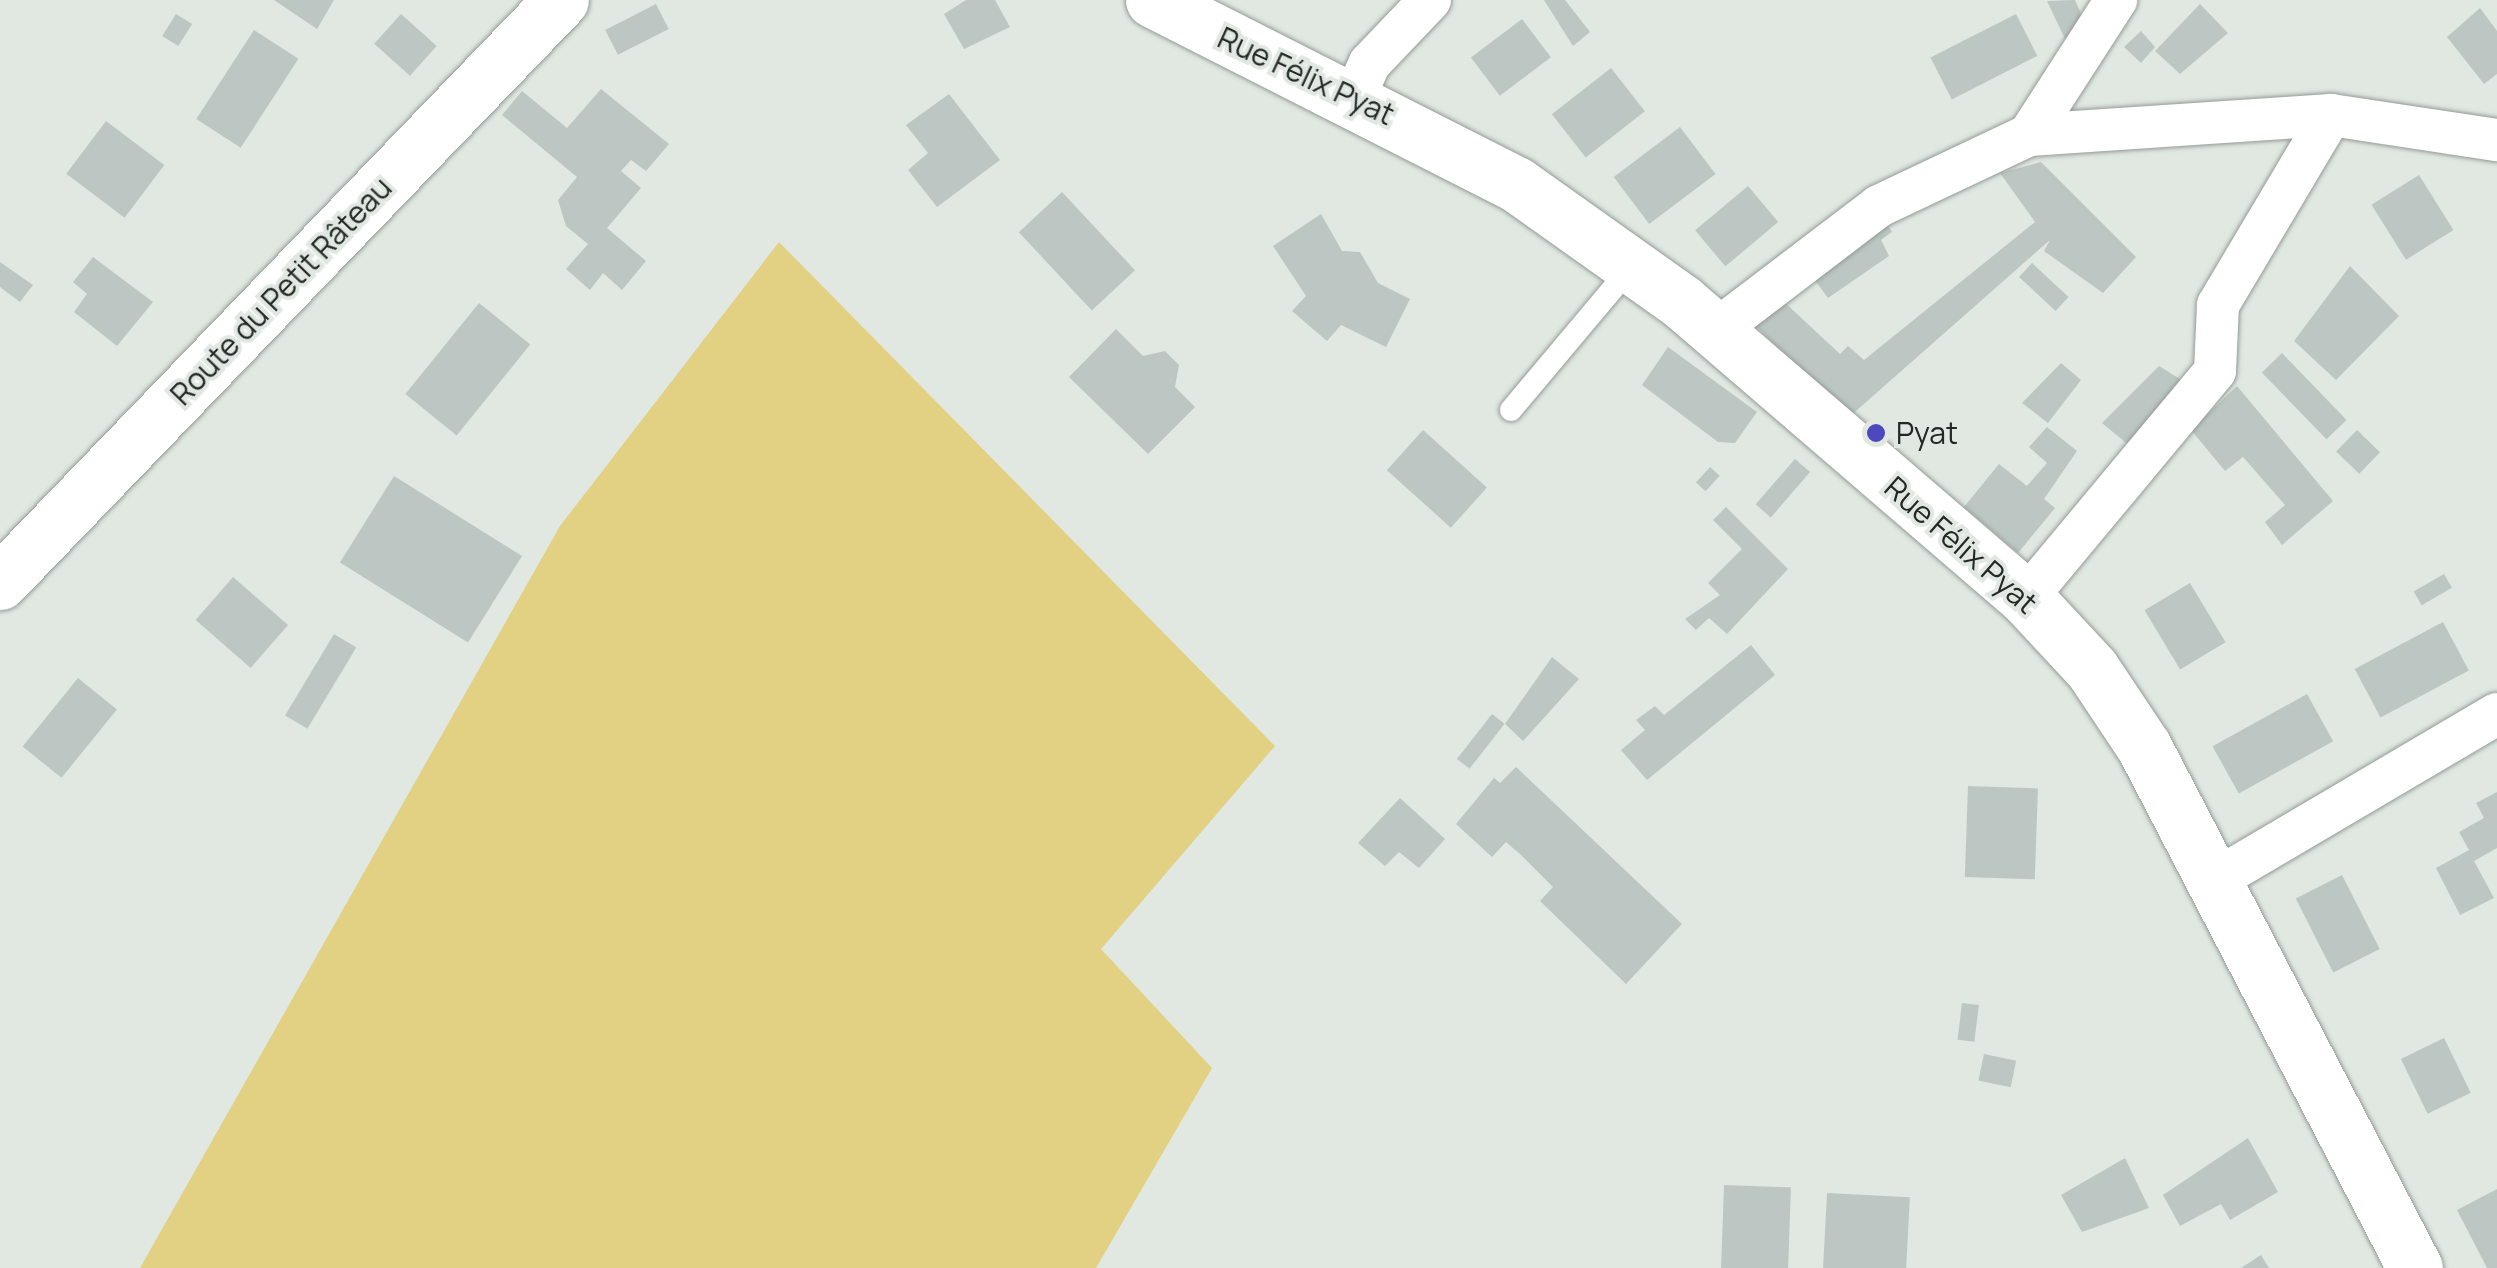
<!DOCTYPE html>
<html>
<head>
<meta charset="utf-8">
<style>
  body { margin:0 }
  #map { position:relative; width:2497px; height:1268px; overflow:hidden; background:#e0e8e1; font-family:Manrope,sans-serif }
  div>[style] { position:absolute }
  .green>* { inset:0; background:#e2d183 }
  .building>* { inset:0; background:#bcc7c3; transform-origin:0 0 }
  .roads { filter:drop-shadow(0 0 2px #949b95) drop-shadow(0 0 2px #949b95) }
  .lane>* { height:22px; margin:-11px; padding:0 11px; transform-origin:11px; border-radius:11px; background:#fff }
  .street>* { height:42px; margin:-21px; padding:0 21px; transform-origin:21px; border-radius:21px; background:#fff }
  .secondary>* { height:55px; margin:-27.5px; padding:0 27.5px; transform-origin:27.5px; border-radius:27.5px; background:#fff }
  .dots>* { width:28px; height:28px; translate:-50% -50%; box-sizing:border-box; border:5px solid #e0e8e1; border-radius:50% }
  span { translate:-50% -50%; white-space:nowrap; text-align:center; line-height:1.15; -webkit-text-stroke:8px #e0e8e1; paint-order:stroke }
  .street-label { font-size:30px; color:#242724 }
  .poi-label { font-size:30px; color:#242724 }
  .left { translate:0 -50%; text-align:left }
</style>
</head>
<body>
<div id="map">
  <div class="green">
    <i style="clip-path:polygon(779px 242px,1275px 746px,1101px 949px,1212px 1068px,1096px 1268px,140px 1268px,560px 526px)"></i>
  </div>
  <div class="building">
    <i style="clip-path:polygon(274px 0,334px 0,317px 29px)"></i>
    <i style="clip-path:polygon(966px 0,995px 0,1010px 27px,964px 49px,944px 14px)"></i>
    <i style="clip-path:polygon(1544px 0,1565px 0,1590px 32px,1573px 46px)"></i>
    <i style="clip-path:polygon(2075px 0,2086px 25px,2067px 43px,2047px 1px)"></i>
    <i style="left:656px;top:4px;width:28px;height:57px;rotate:63deg"></i>
    <i style="clip-path:polygon(2200px 4px,2228px 33px,2180px 74px,2155px 51px)"></i>
    <i style="clip-path:polygon(2480px 8px,2497px 31px,2497px 74px,2484px 84px,2447px 37px)"></i>
    <i style="left:176px;top:14px;width:19px;height:26px;rotate:32deg"></i>
    <i style="left:401px;top:14px;width:48px;height:40px;rotate:42deg"></i>
    <i style="left:2016px;top:14px;width:47px;height:96px;rotate:63deg"></i>
    <i style="left:1522px;top:19px;width:48px;height:64px;rotate:53deg"></i>
    <i style="left:254px;top:30px;width:53px;height:106px;rotate:33deg"></i>
    <i style="clip-path:polygon(2141px 31px,2155px 47px,2141px 63px,2124px 47px)"></i>
    <i style="left:1611px;top:68px;width:55px;height:75px;rotate:52deg"></i>
    <i style="clip-path:polygon(601px 89px,669px 144px,646px 171px,631px 160px,621px 171px,641px 188px,607px 228px,646px 261px,622px 290px,603px 273px,590px 290px,566px 269px,588px 244px,566px 226px,558px 200px,577px 177px,502px 115px,522px 91px,567px 128px)"></i>
    <i style="clip-path:polygon(949px 94px,1000px 160px,937px 207px,908px 170px,928px 153px,906px 125px)"></i>
    <i style="left:106px;top:121px;width:73px;height:66px;rotate:37deg"></i>
    <i style="left:1680px;top:127px;width:59px;height:83px;rotate:53deg"></i>
    <i style="clip-path:polygon(2041px 162px,2136px 257px,2103px 293px,2044px 251px,2050px 240px,1848px 418px,1756px 326px,1781px 299px,1840px 354px,1848px 346px,1864px 360px,2035px 222px,2000px 173px)"></i>
    <i style="left:2419px;top:175px;width:65px;height:56px;rotate:58deg"></i>
    <i style="left:1748px;top:186px;width:47px;height:69px;rotate:50deg"></i>
    <i style="left:1062px;top:192px;width:107px;height:59px;rotate:47deg"></i>
    <i style="clip-path:polygon(1321px 214px,1342px 251px,1360px 252px,1378px 283px,1410px 299px,1386px 347px,1341px 325px,1327px 341px,1292px 311px,1306px 296px,1273px 246px)"></i>
    <i style="clip-path:polygon(1887px 224px,1892px 232px,1881px 240px,1889px 256px,1828px 298px,1811px 275px)"></i>
    <i style="clip-path:polygon(93px 257px,153px 302px,117px 346px,74px 312px,87px 294px,73px 282px)"></i>
    <i style="clip-path:polygon(0 262px,33px 285px,20px 302px,0 287px)"></i>
    <i style="left:2032px;top:263px;width:50px;height:19px;rotate:43deg"></i>
    <i style="clip-path:polygon(2350px 266px,2399px 316px,2336px 380px,2294px 341px)"></i>
    <i style="left:479px;top:303px;width:66px;height:117px;rotate:39deg"></i>
    <i style="clip-path:polygon(1116px 329px,1143px 356px,1165px 351px,1179px 365px,1175px 387px,1195px 407px,1148px 454px,1069px 377px)"></i>
    <i style="clip-path:polygon(1668px 347px,1757px 412px,1735px 443px,1718px 442px,1642px 385px)"></i>
    <i style="left:2282px;top:353px;width:93px;height:28px;rotate:46deg"></i>
    <i style="clip-path:polygon(2061px 363px,2081px 380px,2048px 423px,2022px 403px)"></i>
    <i style="clip-path:polygon(2159px 366px,2188px 384px,2137px 452px,2102px 423px)"></i>
    <i style="clip-path:polygon(2237px 386px,2333px 501px,2282px 545px,2265px 522px,2285px 505px,2243px 457px,2225px 471px,2191px 430px)"></i>
    <i style="clip-path:polygon(2047px 427px,2077px 451px,2044px 499px,2055px 508px,2018px 553px,1964px 507px,1999px 464px,2027px 486px,2047px 463px,2029px 447px)"></i>
    <i style="left:1423px;top:430px;width:86px;height:54px;rotate:42deg"></i>
    <i style="left:2357px;top:430px;width:32px;height:30px;rotate:44deg"></i>
    <i style="left:1795px;top:459px;width:20px;height:60px;rotate:41deg"></i>
    <i style="left:1710px;top:467px;width:13px;height:21px;rotate:42deg"></i>
    <i style="left:394px;top:476px;width:151px;height:102px;rotate:32deg"></i>
    <i style="clip-path:polygon(1726px 507px,1788px 569px,1727px 634px,1709px 618px,1696px 630px,1685px 619px,1720px 595px,1708px 583px,1742px 549px,1713px 520px)"></i>
    <i style="left:2444px;top:574px;width:16px;height:35px;rotate:60deg"></i>
    <i style="left:233px;top:577px;width:73px;height:57px;rotate:41deg"></i>
    <i style="left:2190px;top:583px;width:69px;height:53px;rotate:59deg"></i>
    <i style="left:2443px;top:622px;width:55px;height:100px;rotate:62deg"></i>
    <i style="left:334px;top:634px;width:26px;height:95px;rotate:31deg"></i>
    <i style="clip-path:polygon(1751px 645px,1775px 675px,1647px 780px,1621px 750px,1645px 730px,1636px 720px,1655px 706px,1664px 715px)"></i>
    <i style="clip-path:polygon(1552px 657px,1579px 679px,1523px 741px,1505px 724px)"></i>
    <i style="left:78px;top:678px;width:50px;height:88px;rotate:39deg"></i>
    <i style="left:2307px;top:694px;width:54px;height:108px;rotate:61deg"></i>
    <i style="left:1492px;top:714px;width:16px;height:57px;rotate:38deg"></i>
    <i style="clip-path:polygon(1516px 767px,1682px 924px,1626px 984px,1540px 901px,1553px 887px,1521px 855px,1506px 842px,1492px 857px,1456px 824px,1494px 778px,1500px 783px)"></i>
    <i style="left:1968px;top:786px;width:70px;height:91px;rotate:2deg"></i>
    <i style="clip-path:polygon(2497px 792px,2497px 848px,2474px 861px,2494px 898px,2460px 915px,2436px 868px,2469px 850px,2459px 832px,2484px 818px,2476px 803px)"></i>
    <i style="clip-path:polygon(1400px 798px,1445px 839px,1419px 868px,1399px 852px,1385px 866px,1358px 843px)"></i>
    <i style="left:2342px;top:875px;width:83px;height:52px;rotate:63deg"></i>
    <i style="left:1962px;top:1003px;width:17px;height:37px;rotate:7deg"></i>
    <i style="left:2444px;top:1038px;width:61px;height:48px;rotate:64deg"></i>
    <i style="left:1984px;top:1054px;width:33px;height:27px;rotate:12deg"></i>
    <i style="clip-path:polygon(2248px 1138px,2278px 1192px,2230px 1220px,2221px 1204px,2180px 1226px,2163px 1195px)"></i>
    <i style="clip-path:polygon(2125px 1158px,2149px 1208px,2082px 1232px,2061px 1195px)"></i>
    <i style="left:1724px;top:1185px;width:67px;height:83px;rotate:2deg"></i>
    <i style="clip-path:polygon(2497px 1189px,2497px 1268px,2487px 1268px,2457px 1210px)"></i>
    <i style="left:1827px;top:1193px;width:83px;height:75px;rotate:3deg"></i>
    <i style="clip-path:polygon(2261px 1255px,2269px 1268px,2241px 1268px)"></i>
  </div>
  <div class="roads">
    <div class="lane">
      <i style="left:1511px;top:410px;width:188px;rotate:-50deg"></i>
    </div>
    <div class="street">
      <i style="left:1355px;top:96px;width:36px;rotate:-66deg"></i>
      <i style="left:1370px;top:63px;width:87px;rotate:-46.4deg"></i>
      <i style="left:2029px;top:135px;width:161px;rotate:-57.2deg"></i>
      <i style="left:1715px;top:331px;width:206px;rotate:-37.3deg"></i>
      <i style="left:1879px;top:206px;width:166px;rotate:-25.3deg"></i>
      <i style="left:2029px;top:135px;width:303px;rotate:-3.8deg"></i>
      <i style="left:2331px;top:115px;width:168px;rotate:8.6deg"></i>
      <i style="left:2026px;top:598px;width:295px;rotate:-50.2deg"></i>
      <i style="left:2215px;top:371px;width:66px;rotate:-87.4deg"></i>
      <i style="left:2218px;top:305px;width:221px;rotate:-59.3deg"></i>
      <i style="left:2215px;top:880px;width:327px;rotate:-30.5deg"></i>
    </div>
    <div class="secondary">
      <i style="left:1153px;top:0;width:407px;rotate:26.9deg"></i>
      <i style="left:1516px;top:184px;width:204px;rotate:35.4deg"></i>
      <i style="left:1682px;top:302px;width:454px;rotate:40.7deg"></i>
      <i style="left:2026px;top:598px;width:97px;rotate:47.1deg"></i>
      <i style="left:2092px;top:669px;width:94px;rotate:56.3deg"></i>
      <i style="left:2144px;top:747px;width:587px;rotate:62.52deg"></i>
      <i style="left:0;top:582px;width:808px;rotate:-46.05deg"></i>
    </div>
  </div>
  <div class="dots">
    <i style="left:1876px;top:433px;background:#4e48bf"></i>
  </div>
  <div class="street-label">
    <span style="left:1306px;top:76px;rotate:25deg">Rue Félix Pyat</span>
    <span style="left:281px;top:291px;rotate:-46deg">Route du Petit Râteau</span>
    <span style="left:1961px;top:545px;rotate:41deg">Rue Félix Pyat</span>
  </div>
  <div class="poi-label">
    <span class="left" style="left:1896px;top:433px">Pyat</span>
  </div>
</div>
</body>
</html>
